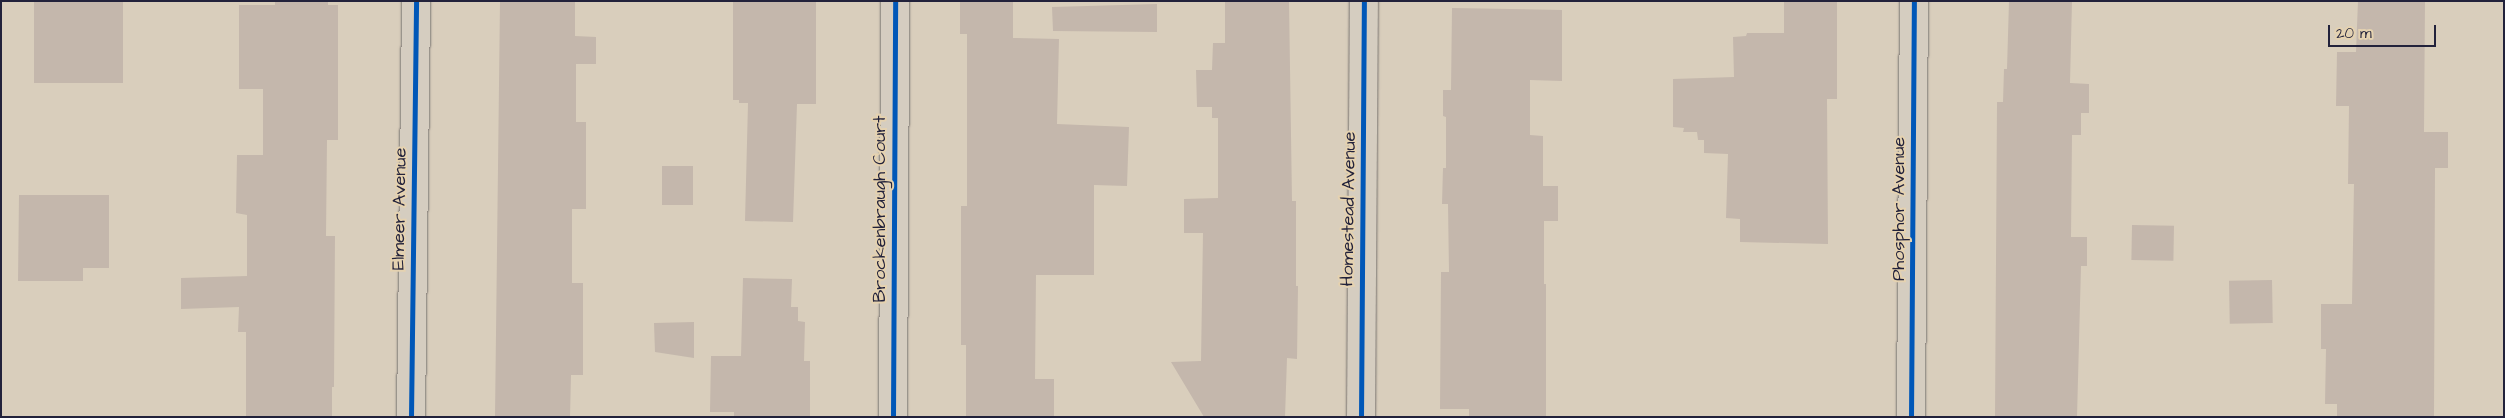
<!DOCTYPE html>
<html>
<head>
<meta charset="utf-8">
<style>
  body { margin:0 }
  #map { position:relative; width:2505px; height:418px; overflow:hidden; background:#d9cebc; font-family:"Architects Daughter",sans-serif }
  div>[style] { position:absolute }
  .building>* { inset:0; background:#c4b7ac; transform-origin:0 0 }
  .roads { filter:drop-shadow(0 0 1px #797471) drop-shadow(0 0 1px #797471) }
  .minor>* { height:28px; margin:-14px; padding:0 14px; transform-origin:14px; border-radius:14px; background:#d5cdc0 }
  .cycleway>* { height:5px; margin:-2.5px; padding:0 2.5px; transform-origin:2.5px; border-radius:2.5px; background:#0057b8 }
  span { translate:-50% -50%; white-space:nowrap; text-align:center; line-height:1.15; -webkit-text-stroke:4px #e5d2b0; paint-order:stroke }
  .street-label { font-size:18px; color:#22223b }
  .frame { position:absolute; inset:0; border:2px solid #22223b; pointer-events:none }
  .scale { position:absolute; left:2328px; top:25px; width:108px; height:22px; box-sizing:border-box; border:2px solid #22223b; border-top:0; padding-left:6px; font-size:15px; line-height:18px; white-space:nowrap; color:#22223b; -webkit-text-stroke:4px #e5d2b0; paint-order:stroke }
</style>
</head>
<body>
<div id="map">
  <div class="building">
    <i style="left:34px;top:1px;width:89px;height:82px"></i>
    <i style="clip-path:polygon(275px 1px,328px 1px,328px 5px,338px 5px,338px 140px,327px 140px,326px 236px,335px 236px,334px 387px,332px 387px,332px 417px,246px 417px,246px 332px,238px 332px,239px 307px,181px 309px,181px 278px,247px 276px,247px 215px,236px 213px,237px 155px,263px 155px,263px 89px,239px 89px,239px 5px,275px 5px)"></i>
    <i style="clip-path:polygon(500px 1px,575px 1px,575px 36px,596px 37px,596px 64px,576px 64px,576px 122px,586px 122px,586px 209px,572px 209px,572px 283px,583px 283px,583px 375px,571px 375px,570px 417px,495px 417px)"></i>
    <i style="clip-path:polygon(733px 1px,816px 1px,816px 104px,797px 104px,793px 222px,745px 221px,748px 103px,739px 103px,739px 100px,733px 100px)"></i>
    <i style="clip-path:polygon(960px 1px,1013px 1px,1013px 38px,1059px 39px,1057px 124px,1129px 127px,1127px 186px,1094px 185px,1094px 275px,1036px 275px,1035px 379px,1054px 379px,1054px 417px,966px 417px,966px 345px,961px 345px,961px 206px,967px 206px,967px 34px,960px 34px)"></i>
    <i style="clip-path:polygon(1225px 1px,1289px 1px,1292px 201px,1296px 201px,1296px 286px,1298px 286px,1297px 359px,1287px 358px,1285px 417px,1204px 417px,1171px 362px,1201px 361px,1203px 233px,1184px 233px,1184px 199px,1218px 198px,1218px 118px,1212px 118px,1212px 107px,1197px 107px,1196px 70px,1212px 70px,1213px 43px,1225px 43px)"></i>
    <i style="clip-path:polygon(1784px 1px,1837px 1px,1837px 99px,1827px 99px,1828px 244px,1740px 242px,1740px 219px,1726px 218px,1728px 154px,1704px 153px,1704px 140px,1698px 140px,1697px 132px,1683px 132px,1684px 128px,1673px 127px,1673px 79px,1734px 77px,1733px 37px,1746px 36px,1747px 33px,1784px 33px)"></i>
    <i style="clip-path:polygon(2009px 1px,2072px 1px,2070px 83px,2089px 84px,2089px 113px,2081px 113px,2081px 135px,2072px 135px,2071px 237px,2087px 237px,2087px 266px,2081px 266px,2077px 417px,1995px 417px,1997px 102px,2003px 102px,2004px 69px,2007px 69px)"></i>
    <i style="clip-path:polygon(2358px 1px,2425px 1px,2424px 132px,2448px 132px,2448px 168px,2435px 168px,2434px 417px,2337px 417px,2337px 404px,2325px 404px,2326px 349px,2321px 349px,2321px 304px,2352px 304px,2354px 184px,2348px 184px,2349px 106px,2336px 106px,2337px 52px,2356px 52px)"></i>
    <i style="clip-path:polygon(1157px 4px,1157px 32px,1053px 31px,1052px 7px)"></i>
    <i style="clip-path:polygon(1452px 8px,1562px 10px,1562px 81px,1530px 80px,1530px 135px,1543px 136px,1543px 186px,1558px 186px,1558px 221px,1544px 221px,1544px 284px,1546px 284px,1546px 417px,1469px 417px,1469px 409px,1440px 409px,1441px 272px,1449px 272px,1448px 204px,1442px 204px,1443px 168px,1446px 168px,1446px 117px,1443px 116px,1443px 90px,1451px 90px)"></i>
    <i style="left:662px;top:166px;width:31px;height:39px"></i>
    <i style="clip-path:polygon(19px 195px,109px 195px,109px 268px,83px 268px,83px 281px,18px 281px)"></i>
    <i style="left:2132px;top:225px;width:42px;height:35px;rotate:1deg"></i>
    <i style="clip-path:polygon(743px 278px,792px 279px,791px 307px,798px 307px,798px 321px,805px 322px,804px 361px,810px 361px,810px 417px,734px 417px,734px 412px,710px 412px,711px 356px,741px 356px)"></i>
    <i style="left:2272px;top:280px;width:43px;height:43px;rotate:89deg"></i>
    <i style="clip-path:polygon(694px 322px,694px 358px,655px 352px,654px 323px)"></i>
  </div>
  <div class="roads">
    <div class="minor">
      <i style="left:411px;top:417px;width:416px;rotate:-89.3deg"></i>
      <i style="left:893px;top:417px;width:416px;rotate:-89.7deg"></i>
      <i style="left:1361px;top:417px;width:416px;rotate:-89.6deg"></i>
      <i style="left:1911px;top:417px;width:416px;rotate:-89.6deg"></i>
    </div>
  </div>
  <div class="cycleway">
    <i style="left:411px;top:417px;width:416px;rotate:-89.3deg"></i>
    <i style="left:893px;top:417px;width:416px;rotate:-89.7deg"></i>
    <i style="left:1361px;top:417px;width:416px;rotate:-89.6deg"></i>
    <i style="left:1911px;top:417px;width:416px;rotate:-89.6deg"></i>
  </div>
  <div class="street-label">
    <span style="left:400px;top:209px;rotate:-89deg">Elmeer Avenue</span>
    <span style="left:880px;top:209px;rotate:-90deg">Brockenbraugh Court</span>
    <span style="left:1349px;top:209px;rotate:-89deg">Homestead Avenue</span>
    <span style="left:1899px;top:209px;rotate:-90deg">Phosphor Avenue</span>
  </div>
  <div class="frame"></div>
  <div class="scale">20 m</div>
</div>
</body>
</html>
